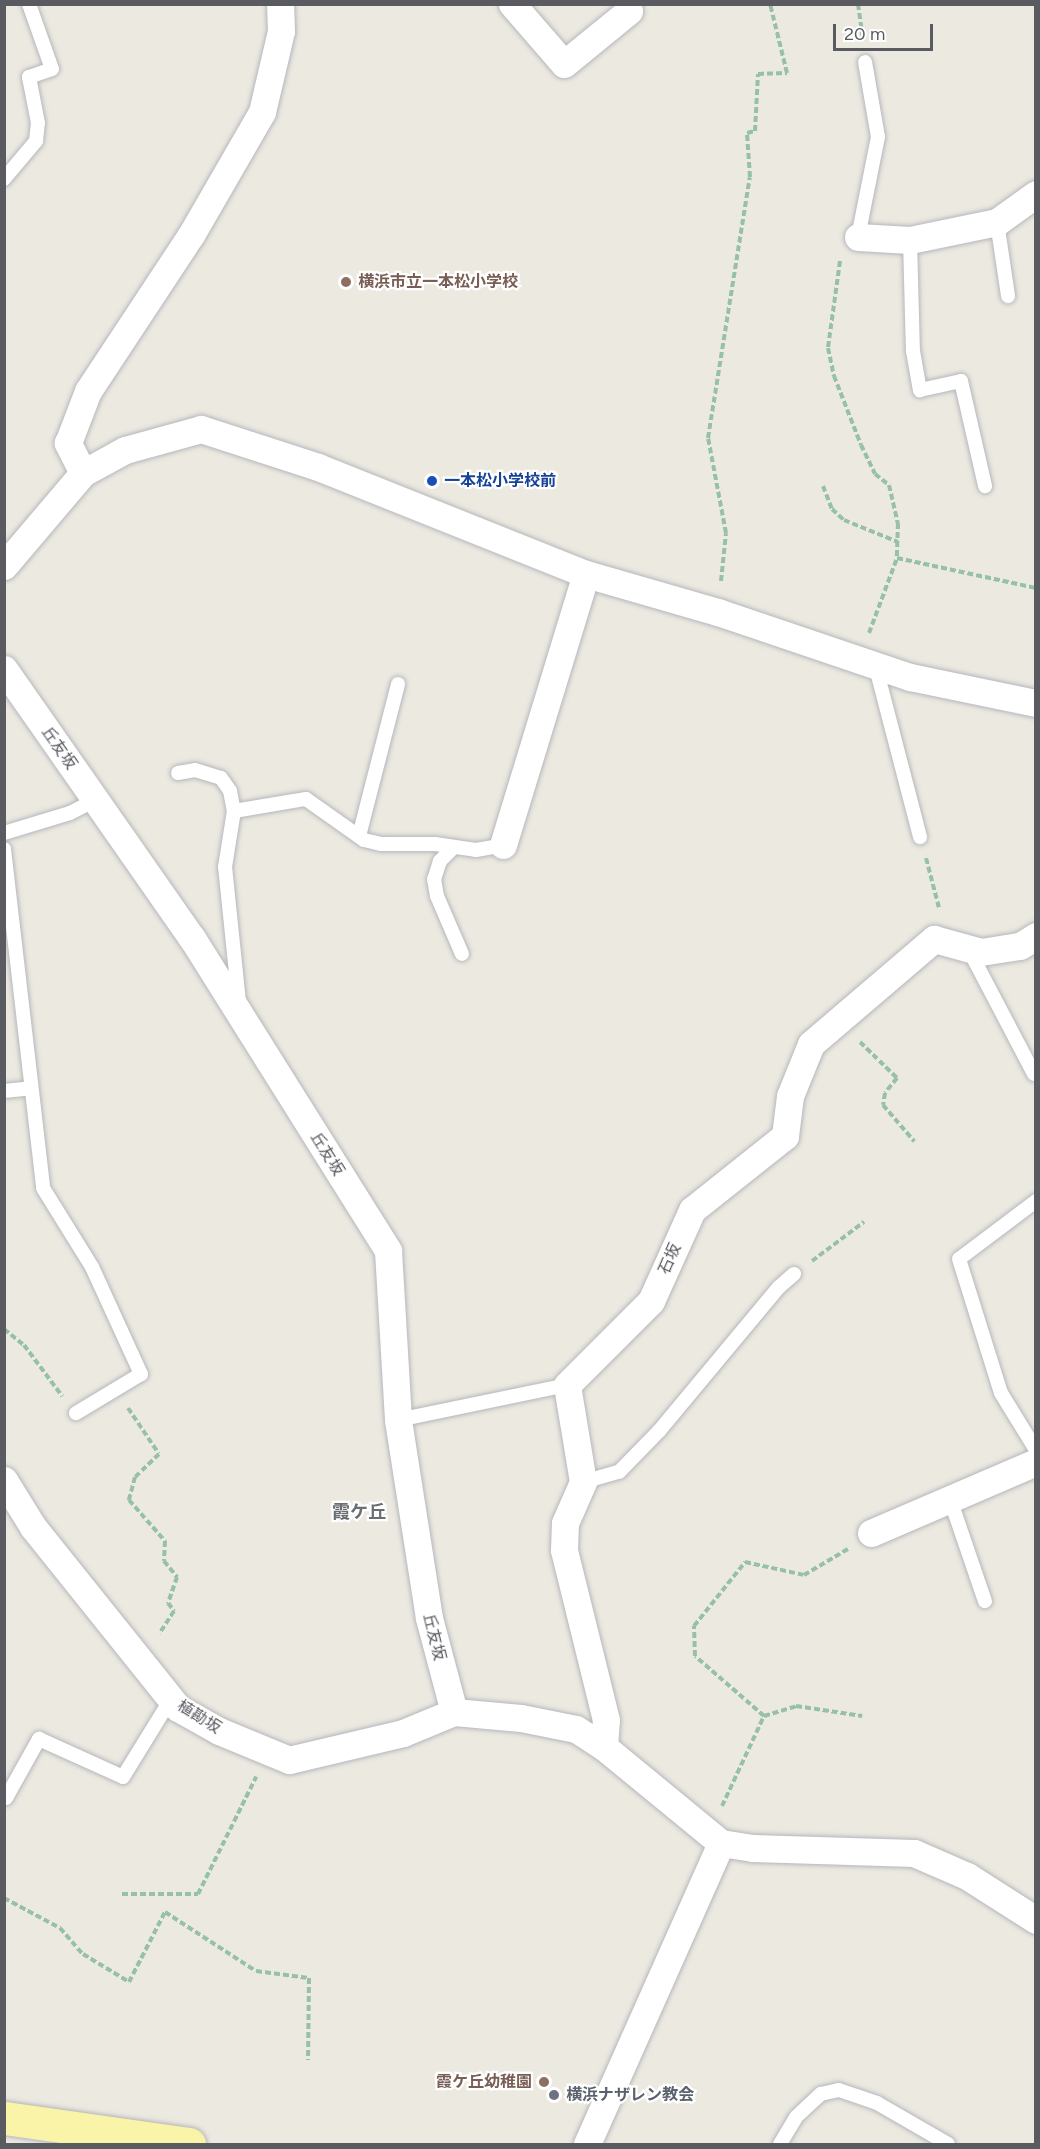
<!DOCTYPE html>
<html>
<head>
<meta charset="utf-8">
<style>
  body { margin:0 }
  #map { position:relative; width:1040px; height:2149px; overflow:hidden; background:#ebe9e0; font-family:Figtree,"Noto Sans JP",sans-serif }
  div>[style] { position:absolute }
  .path>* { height:4px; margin-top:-2px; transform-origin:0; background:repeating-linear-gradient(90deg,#97c1a7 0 6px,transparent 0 9px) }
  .roads { filter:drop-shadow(0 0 2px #b6b7bc) drop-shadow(0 0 2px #b6b7bc) }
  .lane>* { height:14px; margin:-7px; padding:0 7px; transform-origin:7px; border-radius:7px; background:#fff }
  .street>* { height:27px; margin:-13.5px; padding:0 13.5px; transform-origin:13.5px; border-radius:13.5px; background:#fff }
  .primary>* { height:33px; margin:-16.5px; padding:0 16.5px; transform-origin:16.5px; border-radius:16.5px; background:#f9f4a7 }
  .dots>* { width:16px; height:16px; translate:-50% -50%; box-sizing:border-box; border:3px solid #fff; border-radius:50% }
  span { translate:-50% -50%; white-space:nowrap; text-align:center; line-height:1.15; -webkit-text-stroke:4.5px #fff; paint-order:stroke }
  .education-label { font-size:16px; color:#785e54; font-weight:700 }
  .left { translate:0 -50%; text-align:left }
  .right { translate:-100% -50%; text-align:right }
  .transit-label { font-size:16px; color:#164399; font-weight:700 }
  .street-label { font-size:16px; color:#595b60 }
  .worship-label { font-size:16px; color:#5b616d; font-weight:700 }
  .neighbourhood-label { font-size:18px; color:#6a6d72; font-weight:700 }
  .frame { position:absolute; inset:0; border:6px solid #595b60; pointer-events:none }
  .scale { position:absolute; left:833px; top:24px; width:100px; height:27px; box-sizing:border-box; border:3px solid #595b60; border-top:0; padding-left:8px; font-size:18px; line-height:21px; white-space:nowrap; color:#595b60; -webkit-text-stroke:4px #fff; paint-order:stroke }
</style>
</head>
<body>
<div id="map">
  <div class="path">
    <i style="left:858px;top:4px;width:35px;rotate:82deg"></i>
    <i style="left:840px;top:261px;width:88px;rotate:97.9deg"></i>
    <i style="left:828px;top:348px;width:29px;rotate:78deg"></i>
    <i style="left:834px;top:376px;width:74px;rotate:68.6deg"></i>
    <i style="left:861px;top:445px;width:32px;rotate:64deg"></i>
    <i style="left:875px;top:474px;width:18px;rotate:38deg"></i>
    <i style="left:889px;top:485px;width:39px;rotate:77deg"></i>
    <i style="left:898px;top:523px;width:35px;rotate:92deg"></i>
    <i style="left:823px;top:486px;width:25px;rotate:69deg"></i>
    <i style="left:832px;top:509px;width:16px;rotate:43deg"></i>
    <i style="left:844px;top:520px;width:58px;rotate:22.2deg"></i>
    <i style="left:721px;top:581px;width:48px;rotate:-84.1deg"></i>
    <i style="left:726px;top:533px;width:97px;rotate:-100.7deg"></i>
    <i style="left:708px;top:438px;width:264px;rotate:-80.9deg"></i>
    <i style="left:750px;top:177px;width:44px;rotate:-93.9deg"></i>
    <i style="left:747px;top:133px;width:8px;rotate:-14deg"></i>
    <i style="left:755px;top:131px;width:57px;rotate:-87deg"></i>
    <i style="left:758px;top:74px;width:29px;rotate:-2deg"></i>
    <i style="left:787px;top:73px;width:71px;rotate:-103.8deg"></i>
    <i style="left:869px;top:633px;width:80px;rotate:-69.5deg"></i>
    <i style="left:897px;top:558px;width:142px;rotate:12.2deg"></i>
    <i style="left:926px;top:858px;width:52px;rotate:75.4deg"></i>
    <i style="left:860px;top:1042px;width:52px;rotate:44.2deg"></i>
    <i style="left:897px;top:1078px;width:19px;rotate:129deg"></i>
    <i style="left:885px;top:1093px;width:12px;rotate:99deg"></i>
    <i style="left:883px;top:1105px;width:48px;rotate:49.3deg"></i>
    <i style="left:812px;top:1261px;width:65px;rotate:-36.9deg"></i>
    <i style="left:4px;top:1329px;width:26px;rotate:39deg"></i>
    <i style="left:24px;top:1345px;width:64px;rotate:53.3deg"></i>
    <i style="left:128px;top:1408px;width:55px;rotate:56deg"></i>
    <i style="left:159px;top:1454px;width:33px;rotate:136deg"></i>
    <i style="left:135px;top:1477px;width:24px;rotate:105deg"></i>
    <i style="left:129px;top:1500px;width:55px;rotate:48.7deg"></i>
    <i style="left:165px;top:1541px;width:20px;rotate:93deg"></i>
    <i style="left:164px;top:1561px;width:21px;rotate:51deg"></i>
    <i style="left:177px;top:1577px;width:28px;rotate:109deg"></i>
    <i style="left:168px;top:1603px;width:10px;rotate:53deg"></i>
    <i style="left:174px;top:1611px;width:27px;rotate:123deg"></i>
    <i style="left:764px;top:1716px;width:91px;rotate:-139deg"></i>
    <i style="left:695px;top:1656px;width:30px;rotate:-92deg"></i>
    <i style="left:694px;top:1626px;width:82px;rotate:-51.4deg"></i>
    <i style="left:745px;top:1562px;width:60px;rotate:12.4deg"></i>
    <i style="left:804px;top:1575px;width:51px;rotate:-30.6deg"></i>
    <i style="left:722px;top:1806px;width:99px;rotate:-65deg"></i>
    <i style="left:764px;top:1716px;width:34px;rotate:-17deg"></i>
    <i style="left:796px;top:1706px;width:67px;rotate:8.6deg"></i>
    <i style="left:122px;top:1894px;width:76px"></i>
    <i style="left:198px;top:1894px;width:131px;rotate:-63.6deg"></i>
    <i style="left:4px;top:1898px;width:64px;rotate:28.2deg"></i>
    <i style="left:60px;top:1928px;width:35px;rotate:49deg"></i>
    <i style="left:83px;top:1954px;width:54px;rotate:31.3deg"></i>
    <i style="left:129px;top:1982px;width:79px;rotate:-62.8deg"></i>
    <i style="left:165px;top:1912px;width:108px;rotate:33deg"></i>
    <i style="left:256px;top:1971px;width:53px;rotate:7.5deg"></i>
    <i style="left:309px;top:1978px;width:82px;rotate:90.7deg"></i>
  </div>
  <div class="roads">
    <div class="lane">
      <i style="left:4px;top:179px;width:50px;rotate:-49.9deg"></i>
      <i style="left:36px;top:141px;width:18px;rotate:-84deg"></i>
      <i style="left:38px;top:123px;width:47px;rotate:-101.1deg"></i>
      <i style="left:29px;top:77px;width:24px;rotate:-19deg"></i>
      <i style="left:52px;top:69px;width:69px;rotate:-109.5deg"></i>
      <i style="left:997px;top:222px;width:75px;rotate:81.5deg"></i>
      <i style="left:858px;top:237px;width:102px;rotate:-78.7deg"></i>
      <i style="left:878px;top:137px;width:76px;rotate:-99.8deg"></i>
      <i style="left:910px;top:240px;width:111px;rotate:88.5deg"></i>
      <i style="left:913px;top:351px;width:40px;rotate:80deg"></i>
      <i style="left:920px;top:390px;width:42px;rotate:-12.4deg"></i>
      <i style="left:961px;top:381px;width:108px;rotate:77.1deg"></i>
      <i style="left:875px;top:664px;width:179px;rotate:75.4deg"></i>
      <i style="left:178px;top:773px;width:17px;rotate:-10deg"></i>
      <i style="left:195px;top:770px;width:27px;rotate:17deg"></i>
      <i style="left:221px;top:778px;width:16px;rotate:55deg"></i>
      <i style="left:230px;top:791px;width:20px;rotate:79deg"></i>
      <i style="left:4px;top:833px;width:69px;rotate:-16.9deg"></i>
      <i style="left:70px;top:813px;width:29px;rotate:-27deg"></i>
      <i style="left:359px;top:836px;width:157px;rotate:-75.6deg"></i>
      <i style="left:454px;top:847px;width:20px;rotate:135deg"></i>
      <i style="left:440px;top:861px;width:19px;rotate:108deg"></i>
      <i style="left:434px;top:879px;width:17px;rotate:80deg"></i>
      <i style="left:437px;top:896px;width:63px;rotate:66.7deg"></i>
      <i style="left:4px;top:849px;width:341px;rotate:83.4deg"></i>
      <i style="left:43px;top:1188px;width:93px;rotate:58.2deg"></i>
      <i style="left:92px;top:1267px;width:118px;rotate:65.4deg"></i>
      <i style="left:141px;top:1374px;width:76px;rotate:149deg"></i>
      <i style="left:969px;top:950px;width:140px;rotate:62.3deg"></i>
      <i style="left:239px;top:1002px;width:136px;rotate:-95.9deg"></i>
      <i style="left:225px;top:867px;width:57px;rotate:-80.9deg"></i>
      <i style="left:234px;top:811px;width:73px;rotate:-9.5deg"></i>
      <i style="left:306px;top:799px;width:71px;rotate:35.3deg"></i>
      <i style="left:364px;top:840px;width:17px;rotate:13deg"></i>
      <i style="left:381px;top:844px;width:54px"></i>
      <i style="left:435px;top:844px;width:41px;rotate:8.3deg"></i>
      <i style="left:476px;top:850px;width:27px;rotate:-10deg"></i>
      <i style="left:4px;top:1091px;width:27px;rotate:-6deg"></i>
      <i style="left:1036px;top:1201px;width:96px;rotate:143deg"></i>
      <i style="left:959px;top:1259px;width:140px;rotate:72.6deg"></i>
      <i style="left:1001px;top:1393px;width:67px;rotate:58.4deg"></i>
      <i style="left:398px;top:1420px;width:173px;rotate:-11.7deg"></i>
      <i style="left:583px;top:1482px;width:37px;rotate:-16deg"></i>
      <i style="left:619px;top:1472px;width:57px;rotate:-45.7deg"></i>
      <i style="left:659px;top:1431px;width:187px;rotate:-50.2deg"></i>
      <i style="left:779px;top:1287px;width:20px;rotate:-41deg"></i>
      <i style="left:950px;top:1499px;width:108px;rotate:71.1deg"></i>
      <i style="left:6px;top:1798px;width:68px;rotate:-60.8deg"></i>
      <i style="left:39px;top:1739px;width:92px;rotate:24.3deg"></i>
      <i style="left:123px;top:1777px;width:92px;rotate:-58.4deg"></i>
      <i style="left:780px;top:2144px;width:31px;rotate:-59deg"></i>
      <i style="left:796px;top:2117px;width:34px;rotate:-43deg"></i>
      <i style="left:821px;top:2094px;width:18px;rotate:-13deg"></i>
      <i style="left:839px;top:2090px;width:40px;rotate:18.9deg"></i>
      <i style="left:877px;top:2103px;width:82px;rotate:30deg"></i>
    </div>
    <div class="street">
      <i style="left:512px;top:4px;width:79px;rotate:49.1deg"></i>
      <i style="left:564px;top:64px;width:84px;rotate:-39.2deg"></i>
      <i style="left:858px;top:237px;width:52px;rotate:3.3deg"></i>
      <i style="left:910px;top:240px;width:89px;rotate:-11.7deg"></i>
      <i style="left:997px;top:222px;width:48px;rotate:-35.7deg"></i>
      <i style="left:83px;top:473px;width:34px;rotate:-117deg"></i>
      <i style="left:68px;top:443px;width:56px;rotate:-69deg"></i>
      <i style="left:88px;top:391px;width:187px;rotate:-56.6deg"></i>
      <i style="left:191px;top:235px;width:142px;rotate:-60deg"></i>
      <i style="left:262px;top:112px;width:83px;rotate:-76.8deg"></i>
      <i style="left:281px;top:31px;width:27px;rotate:-92deg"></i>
      <i style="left:4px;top:566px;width:122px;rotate:-49.7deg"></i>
      <i style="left:83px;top:473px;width:48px;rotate:-28.7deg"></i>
      <i style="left:125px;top:450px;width:79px;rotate:-15.4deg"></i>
      <i style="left:201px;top:429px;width:123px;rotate:18deg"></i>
      <i style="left:318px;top:467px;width:289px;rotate:21.8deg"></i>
      <i style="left:586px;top:574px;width:137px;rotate:16.1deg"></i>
      <i style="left:718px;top:612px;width:203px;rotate:18.7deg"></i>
      <i style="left:910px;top:677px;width:129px;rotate:11.7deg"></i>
      <i style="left:4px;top:669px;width:328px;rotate:55.1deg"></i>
      <i style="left:192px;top:938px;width:369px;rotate:57.9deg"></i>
      <i style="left:388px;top:1251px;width:169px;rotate:86.6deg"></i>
      <i style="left:398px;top:1420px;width:200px;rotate:81.1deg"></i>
      <i style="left:429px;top:1618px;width:97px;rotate:75.1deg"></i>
      <i style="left:503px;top:845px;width:283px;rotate:-73deg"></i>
      <i style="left:4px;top:1480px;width:55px;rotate:58.3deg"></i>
      <i style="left:33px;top:1527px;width:232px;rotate:51.3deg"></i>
      <i style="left:178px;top:1708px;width:47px;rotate:29.3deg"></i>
      <i style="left:219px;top:1731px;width:76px;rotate:22.5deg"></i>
      <i style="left:289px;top:1760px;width:117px;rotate:-13.3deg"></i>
      <i style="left:403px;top:1733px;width:55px;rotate:-22.4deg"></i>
      <i style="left:454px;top:1712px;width:67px;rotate:5.1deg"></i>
      <i style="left:521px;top:1718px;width:56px;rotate:11.3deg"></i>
      <i style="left:576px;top:1729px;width:33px;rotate:33deg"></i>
      <i style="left:604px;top:1747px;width:151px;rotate:39.4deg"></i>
      <i style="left:721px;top:1843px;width:32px;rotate:9deg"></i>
      <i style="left:753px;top:1848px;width:161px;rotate:1.8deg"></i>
      <i style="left:914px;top:1853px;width:58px;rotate:23.5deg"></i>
      <i style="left:967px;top:1876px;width:82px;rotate:32.5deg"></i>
      <i style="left:871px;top:1533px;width:180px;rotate:-23.3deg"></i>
      <i style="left:604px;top:1747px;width:27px;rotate:-86deg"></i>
      <i style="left:606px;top:1720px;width:175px;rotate:-103.9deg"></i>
      <i style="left:564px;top:1550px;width:27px;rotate:-88deg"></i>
      <i style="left:565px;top:1523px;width:45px;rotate:-66.3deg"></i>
      <i style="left:583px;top:1482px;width:98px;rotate:-99.4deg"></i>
      <i style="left:567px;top:1385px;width:119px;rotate:-45deg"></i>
      <i style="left:651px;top:1301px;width:100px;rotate:-65.7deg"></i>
      <i style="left:692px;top:1210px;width:119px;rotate:-38.5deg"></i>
      <i style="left:785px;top:1136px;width:40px;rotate:-82.9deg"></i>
      <i style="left:790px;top:1096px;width:56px;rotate:-68deg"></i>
      <i style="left:811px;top:1044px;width:162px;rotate:-40.5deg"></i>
      <i style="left:934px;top:939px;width:49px;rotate:15.5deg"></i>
      <i style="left:981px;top:952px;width:39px;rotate:-9deg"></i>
      <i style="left:1020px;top:946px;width:19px;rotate:-32deg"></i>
      <i style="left:587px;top:2144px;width:329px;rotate:-66deg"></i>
    </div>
    <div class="primary">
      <i style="left:4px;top:2118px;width:187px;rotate:8deg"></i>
    </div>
  </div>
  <div class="dots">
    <i style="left:346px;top:282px;background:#8d6e63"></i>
    <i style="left:432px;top:481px;background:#1a4fb4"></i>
    <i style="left:544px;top:2082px;background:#8d6e63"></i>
    <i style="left:554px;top:2095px;background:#6b7280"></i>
  </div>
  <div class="education-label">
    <span class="left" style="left:358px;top:282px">横浜市立一本松小学校</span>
    <span class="right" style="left:532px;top:2082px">霞ケ丘幼稚園</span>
  </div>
  <div class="transit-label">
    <span class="left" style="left:444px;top:481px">一本松小学校前</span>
  </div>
  <div class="street-label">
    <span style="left:59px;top:748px;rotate:55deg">丘友坂</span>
    <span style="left:327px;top:1154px;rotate:58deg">丘友坂</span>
    <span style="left:670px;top:1259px;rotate:-66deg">石坂</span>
    <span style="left:434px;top:1637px;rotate:76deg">丘友坂</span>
    <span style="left:199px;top:1717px;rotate:32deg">植勘坂</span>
  </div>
  <div class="worship-label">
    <span class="left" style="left:566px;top:2095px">横浜ナザレン教会</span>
  </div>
  <div class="neighbourhood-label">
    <span style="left:359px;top:1512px">霞ケ丘</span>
  </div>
  <div class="frame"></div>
  <div class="scale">20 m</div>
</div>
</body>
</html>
